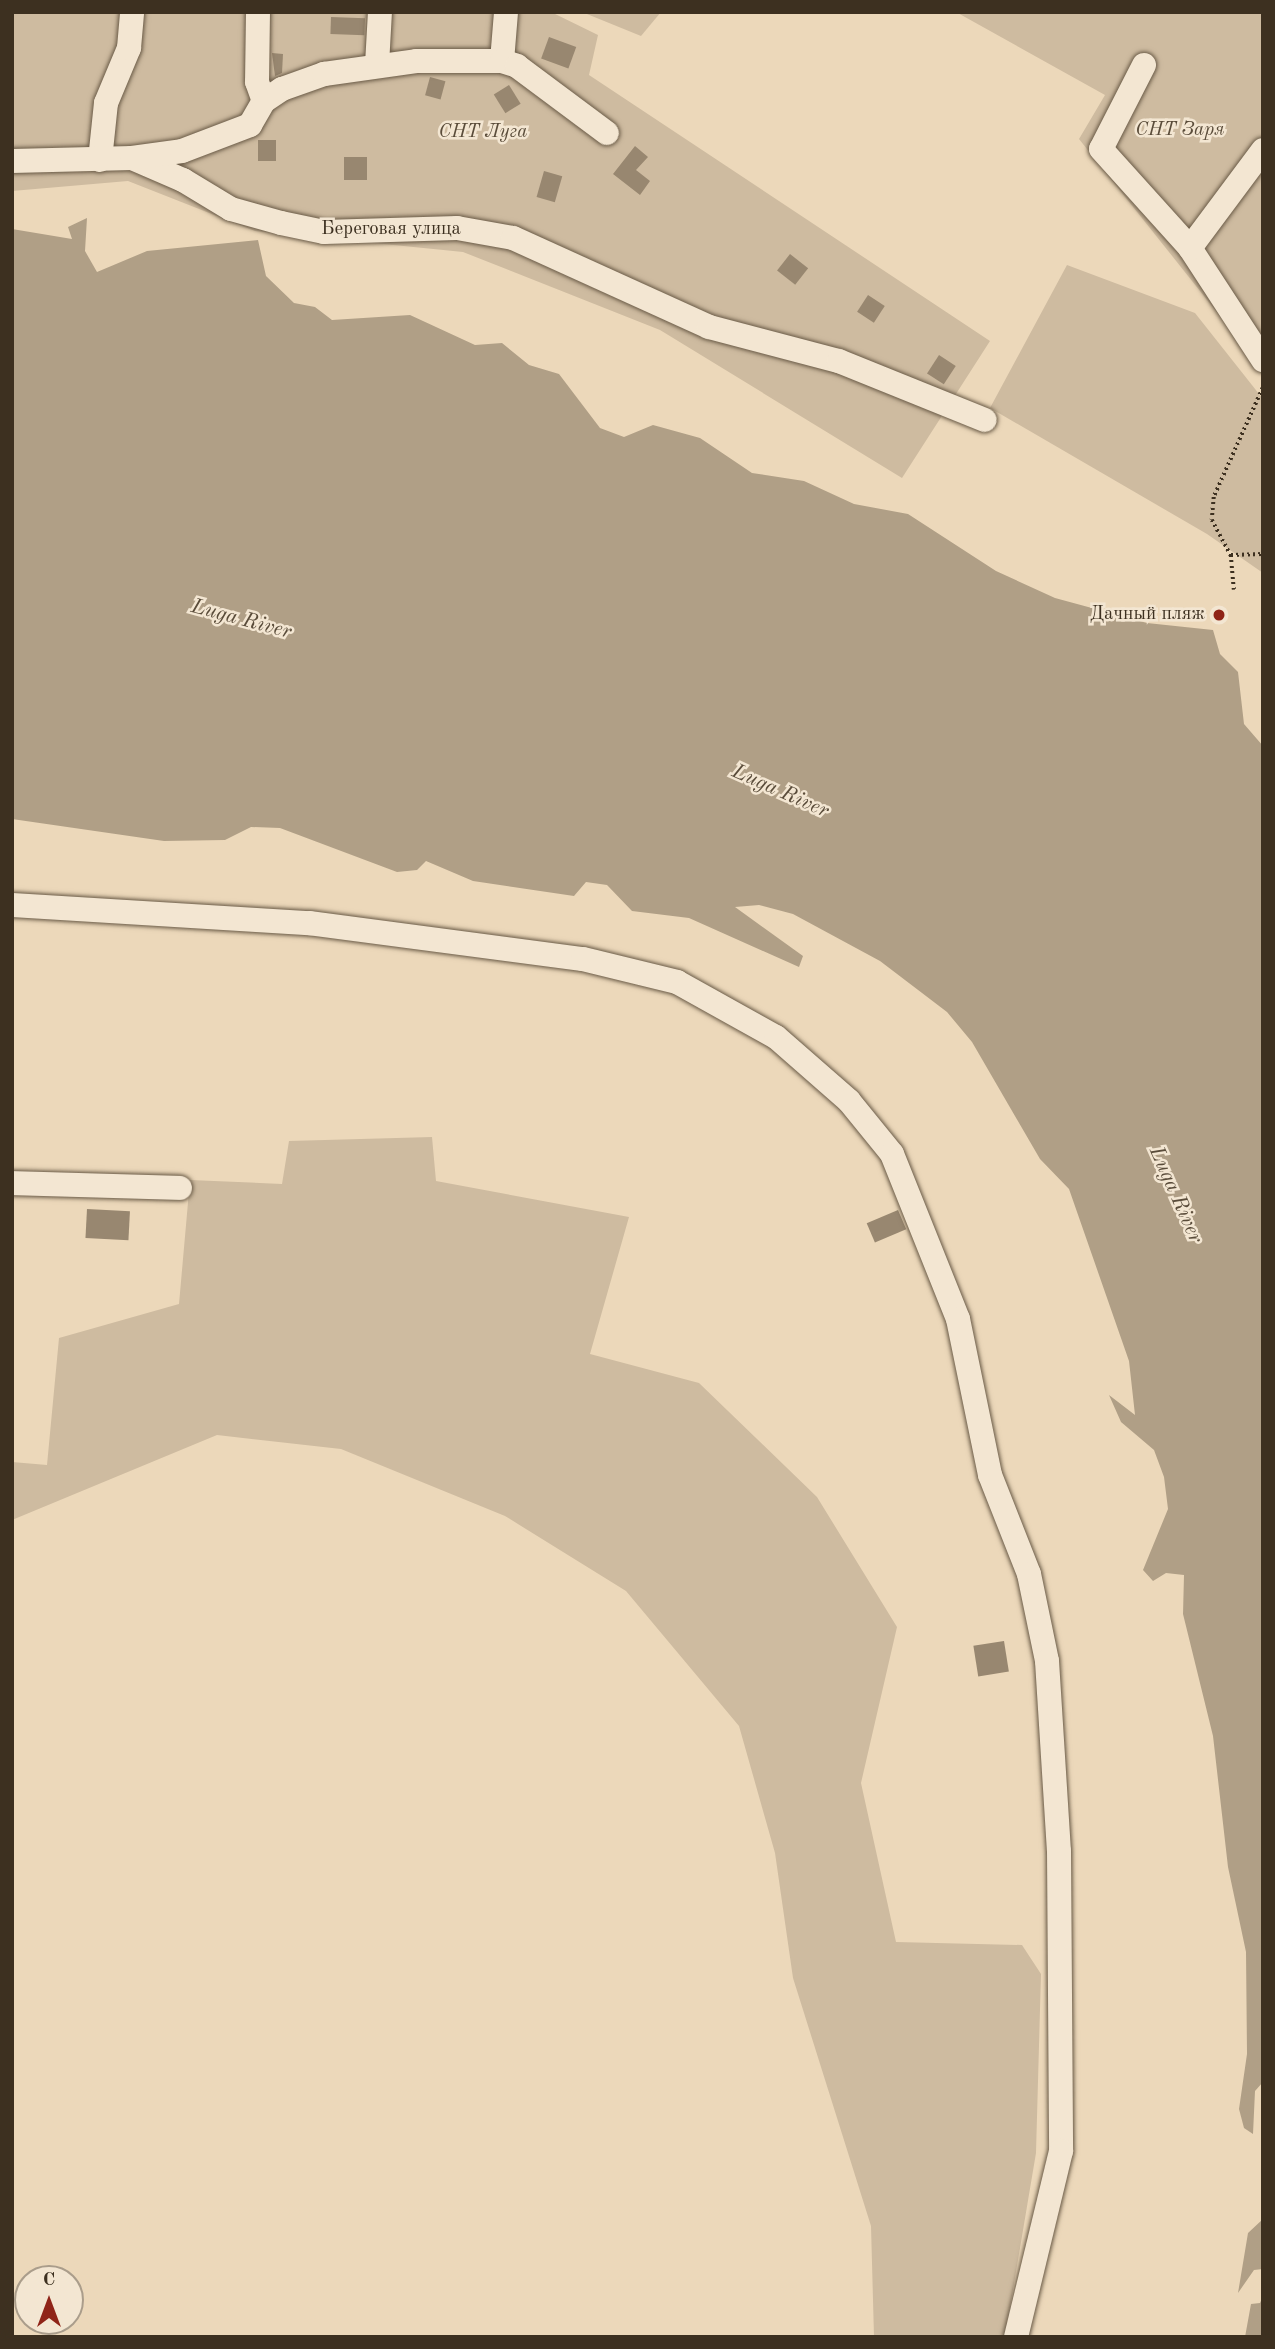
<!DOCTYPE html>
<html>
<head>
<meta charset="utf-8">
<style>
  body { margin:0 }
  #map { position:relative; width:1275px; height:2349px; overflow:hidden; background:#ecd8ba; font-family:"Old Standard TT",serif }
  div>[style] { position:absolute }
  .green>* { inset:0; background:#cebba0 }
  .water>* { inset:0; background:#b09f86 }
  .building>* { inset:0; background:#988770; transform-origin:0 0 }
  .path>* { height:3.5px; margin-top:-1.75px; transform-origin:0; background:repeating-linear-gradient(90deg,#3d3020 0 2px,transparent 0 5.5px) }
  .roads { filter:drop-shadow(0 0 2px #695a46) drop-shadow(0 0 2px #695a46) }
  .minor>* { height:24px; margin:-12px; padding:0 12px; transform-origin:12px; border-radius:12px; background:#f3e6d2 }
  .dots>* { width:19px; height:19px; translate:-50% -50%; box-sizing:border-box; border:4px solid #f3e6d2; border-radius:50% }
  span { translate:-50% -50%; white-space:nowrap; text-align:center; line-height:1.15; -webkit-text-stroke:5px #f3e6d2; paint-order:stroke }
  .park-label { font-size:19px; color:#5a4c3a; font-style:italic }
  .street-label { font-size:19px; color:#3d3020 }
  .poi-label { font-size:19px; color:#3d3020 }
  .right { translate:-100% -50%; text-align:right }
  .water-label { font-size:21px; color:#5a4c3a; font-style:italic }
  .frame { position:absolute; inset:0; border:14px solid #3d3020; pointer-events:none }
  .north { position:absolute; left:14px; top:2265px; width:70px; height:70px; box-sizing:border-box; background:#f3e6d2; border:2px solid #aa9d8b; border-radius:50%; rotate:0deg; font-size:19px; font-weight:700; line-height:28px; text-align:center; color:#3d3020 }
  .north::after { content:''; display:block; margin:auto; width:24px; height:32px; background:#8f2418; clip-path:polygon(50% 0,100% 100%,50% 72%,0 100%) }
</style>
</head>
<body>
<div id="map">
  <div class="green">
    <i style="clip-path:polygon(12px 12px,551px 12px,598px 35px,589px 75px,990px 341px,902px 478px,660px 330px,463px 252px,255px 231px,128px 181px,12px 191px)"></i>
    <i style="clip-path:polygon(582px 12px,661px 12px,641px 36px)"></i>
    <i style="clip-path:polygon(956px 12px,1263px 12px,1263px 356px,1239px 340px,1079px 139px,1105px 95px)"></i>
    <i style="clip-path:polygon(1067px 265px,1195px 313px,1263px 399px,1263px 573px,1207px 534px,990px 408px)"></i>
    <i style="clip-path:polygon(432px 1137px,436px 1181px,629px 1217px,590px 1354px,699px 1383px,817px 1497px,897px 1627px,861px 1783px,896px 1942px,1022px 1945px,1041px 1974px,1036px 2153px,1005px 2337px,874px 2337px,871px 2226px,793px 1978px,775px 1853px,739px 1726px,626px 1591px,505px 1516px,341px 1449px,217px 1435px,12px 1520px,12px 1462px,47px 1465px,59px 1338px,179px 1304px,190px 1180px,282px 1184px,289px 1141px)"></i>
  </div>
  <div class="water">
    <i style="clip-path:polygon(87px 218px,85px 251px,97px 272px,147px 251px,258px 240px,266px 276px,294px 303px,315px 307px,332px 320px,410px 315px,475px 345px,502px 343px,529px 365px,559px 374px,600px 428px,624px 437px,653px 425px,700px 438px,752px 473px,804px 481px,854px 504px,908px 514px,996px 571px,1055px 598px,1147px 623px,1213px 630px,1220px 654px,1238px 672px,1244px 724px,1263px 746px,1263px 2082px,1255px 2091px,1253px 2134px,1244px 2128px,1239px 2109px,1247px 2054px,1246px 1952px,1228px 1867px,1213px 1736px,1183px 1614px,1184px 1575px,1166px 1573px,1153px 1581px,1143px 1570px,1168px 1509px,1164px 1477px,1154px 1450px,1121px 1422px,1109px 1395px,1135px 1415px,1129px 1361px,1069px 1189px,1040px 1159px,972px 1042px,947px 1012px,880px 961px,793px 914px,759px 905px,735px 907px,803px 956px,799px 967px,689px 918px,632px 911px,607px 885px,586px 882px,574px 896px,473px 881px,426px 861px,417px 870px,397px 872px,280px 828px,251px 827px,225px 840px,164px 841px,12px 819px,12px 229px,72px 239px,68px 227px)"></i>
    <i style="clip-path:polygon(1263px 2219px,1263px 2269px,1254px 2270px,1238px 2293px,1248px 2233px)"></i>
    <i style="clip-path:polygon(1263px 2296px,1263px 2337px,1245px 2337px,1251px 2304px,1260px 2303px)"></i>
  </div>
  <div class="building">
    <i style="left:331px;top:17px;width:34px;height:17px;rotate:2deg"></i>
    <i style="left:549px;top:37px;width:29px;height:23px;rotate:20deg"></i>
    <i style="clip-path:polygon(272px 53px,283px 54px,282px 73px,275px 76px)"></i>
    <i style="left:430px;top:77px;width:16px;height:19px;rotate:15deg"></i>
    <i style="left:509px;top:85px;width:22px;height:18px;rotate:58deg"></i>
    <i style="left:276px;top:140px;width:21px;height:18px;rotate:90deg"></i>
    <i style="clip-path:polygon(635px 146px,648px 157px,636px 170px,650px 181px,640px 195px,613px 174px)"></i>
    <i style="left:344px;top:157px;width:23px;height:23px"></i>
    <i style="left:544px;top:171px;width:19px;height:27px;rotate:16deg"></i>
    <i style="left:790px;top:254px;width:23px;height:21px;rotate:38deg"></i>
    <i style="left:868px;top:295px;width:20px;height:20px;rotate:33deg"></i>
    <i style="left:939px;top:355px;width:20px;height:22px;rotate:33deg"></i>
    <i style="left:87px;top:1209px;width:43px;height:29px;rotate:3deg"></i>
    <i style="left:898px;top:1210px;width:21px;height:34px;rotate:67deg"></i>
    <i style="left:1004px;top:1641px;width:31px;height:31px;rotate:81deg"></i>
  </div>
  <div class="path">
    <i style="left:1263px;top:388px;width:120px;rotate:114.2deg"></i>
    <i style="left:1214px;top:497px;width:23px;rotate:95deg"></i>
    <i style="left:1212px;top:520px;width:40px;rotate:62deg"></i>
    <i style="left:1231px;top:555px;width:32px;rotate:-2deg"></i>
    <i style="left:1231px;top:555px;width:35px;rotate:85deg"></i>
  </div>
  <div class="roads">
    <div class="minor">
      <i style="left:258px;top:12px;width:70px;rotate:90.8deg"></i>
      <i style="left:257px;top:82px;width:20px;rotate:70deg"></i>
      <i style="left:502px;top:61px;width:49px;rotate:-85.3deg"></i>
      <i style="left:377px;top:65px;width:53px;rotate:-86.8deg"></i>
      <i style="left:1144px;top:65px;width:94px;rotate:117.1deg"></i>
      <i style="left:1101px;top:149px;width:133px;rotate:48deg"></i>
      <i style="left:1190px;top:248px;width:134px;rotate:56.9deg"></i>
      <i style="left:132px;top:158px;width:56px;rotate:23.3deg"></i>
      <i style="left:183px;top:180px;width:56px;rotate:31.1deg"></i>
      <i style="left:231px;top:209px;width:52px;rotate:15.6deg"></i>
      <i style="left:281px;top:223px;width:44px;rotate:11.8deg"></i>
      <i style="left:324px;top:232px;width:133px;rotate:-1.7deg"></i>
      <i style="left:457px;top:228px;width:57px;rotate:10.1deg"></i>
      <i style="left:513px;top:238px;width:215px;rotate:24.4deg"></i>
      <i style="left:709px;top:327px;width:134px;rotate:14.7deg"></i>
      <i style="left:839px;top:361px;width:157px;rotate:22deg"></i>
      <i style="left:100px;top:160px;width:57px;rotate:-84deg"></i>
      <i style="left:106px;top:103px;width:60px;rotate:-67.3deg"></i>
      <i style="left:129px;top:48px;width:36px;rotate:-85deg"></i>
      <i style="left:12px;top:161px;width:120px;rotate:-1.4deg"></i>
      <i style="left:132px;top:158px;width:50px;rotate:-8deg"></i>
      <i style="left:182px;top:151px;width:73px;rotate:-20.9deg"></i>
      <i style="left:250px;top:125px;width:28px;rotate:-60deg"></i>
      <i style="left:264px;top:101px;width:22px;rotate:-34deg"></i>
      <i style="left:282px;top:89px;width:45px;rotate:-19.7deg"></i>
      <i style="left:324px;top:74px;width:93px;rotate:-8deg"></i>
      <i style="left:416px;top:61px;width:86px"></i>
      <i style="left:502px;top:61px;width:16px;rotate:18deg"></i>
      <i style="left:517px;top:66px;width:112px;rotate:36.7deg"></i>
      <i style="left:1190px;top:248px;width:122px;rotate:-53.3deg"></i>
      <i style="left:12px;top:905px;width:298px;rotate:3.5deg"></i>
      <i style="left:309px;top:923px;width:276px;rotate:7.5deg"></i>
      <i style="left:583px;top:959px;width:97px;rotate:13.7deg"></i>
      <i style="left:677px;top:982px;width:113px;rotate:29.1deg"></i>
      <i style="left:776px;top:1037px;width:97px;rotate:41.2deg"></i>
      <i style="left:849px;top:1101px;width:68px;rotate:50.9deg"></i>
      <i style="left:892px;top:1154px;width:178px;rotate:68.2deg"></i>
      <i style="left:958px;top:1319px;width:159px;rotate:78.4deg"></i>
      <i style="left:990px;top:1475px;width:106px;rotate:68.5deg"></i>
      <i style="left:1029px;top:1574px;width:89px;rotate:78.3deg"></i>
      <i style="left:1047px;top:1661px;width:190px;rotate:86.4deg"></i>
      <i style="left:1059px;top:1851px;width:300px;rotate:89.6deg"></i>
      <i style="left:1061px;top:2151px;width:191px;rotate:103.6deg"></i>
      <i style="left:12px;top:1183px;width:168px;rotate:1.7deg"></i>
    </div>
  </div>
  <div class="dots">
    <i style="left:1219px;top:615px;background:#8f2418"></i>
  </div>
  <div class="park-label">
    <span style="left:1180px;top:131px">СНТ Заря</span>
    <span style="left:483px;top:133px">СНТ Луга</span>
  </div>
  <div class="street-label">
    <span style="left:391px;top:230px">Береговая улица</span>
  </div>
  <div class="poi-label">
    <span class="right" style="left:1205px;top:615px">Дачный пляж</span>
  </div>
  <div class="water-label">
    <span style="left:241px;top:620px;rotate:15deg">Luga River</span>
    <span style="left:780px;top:792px;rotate:24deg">Luga River</span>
    <span style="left:1175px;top:1195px;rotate:66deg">Luga River</span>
  </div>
  <div class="frame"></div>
  <div class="north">С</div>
</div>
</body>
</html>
